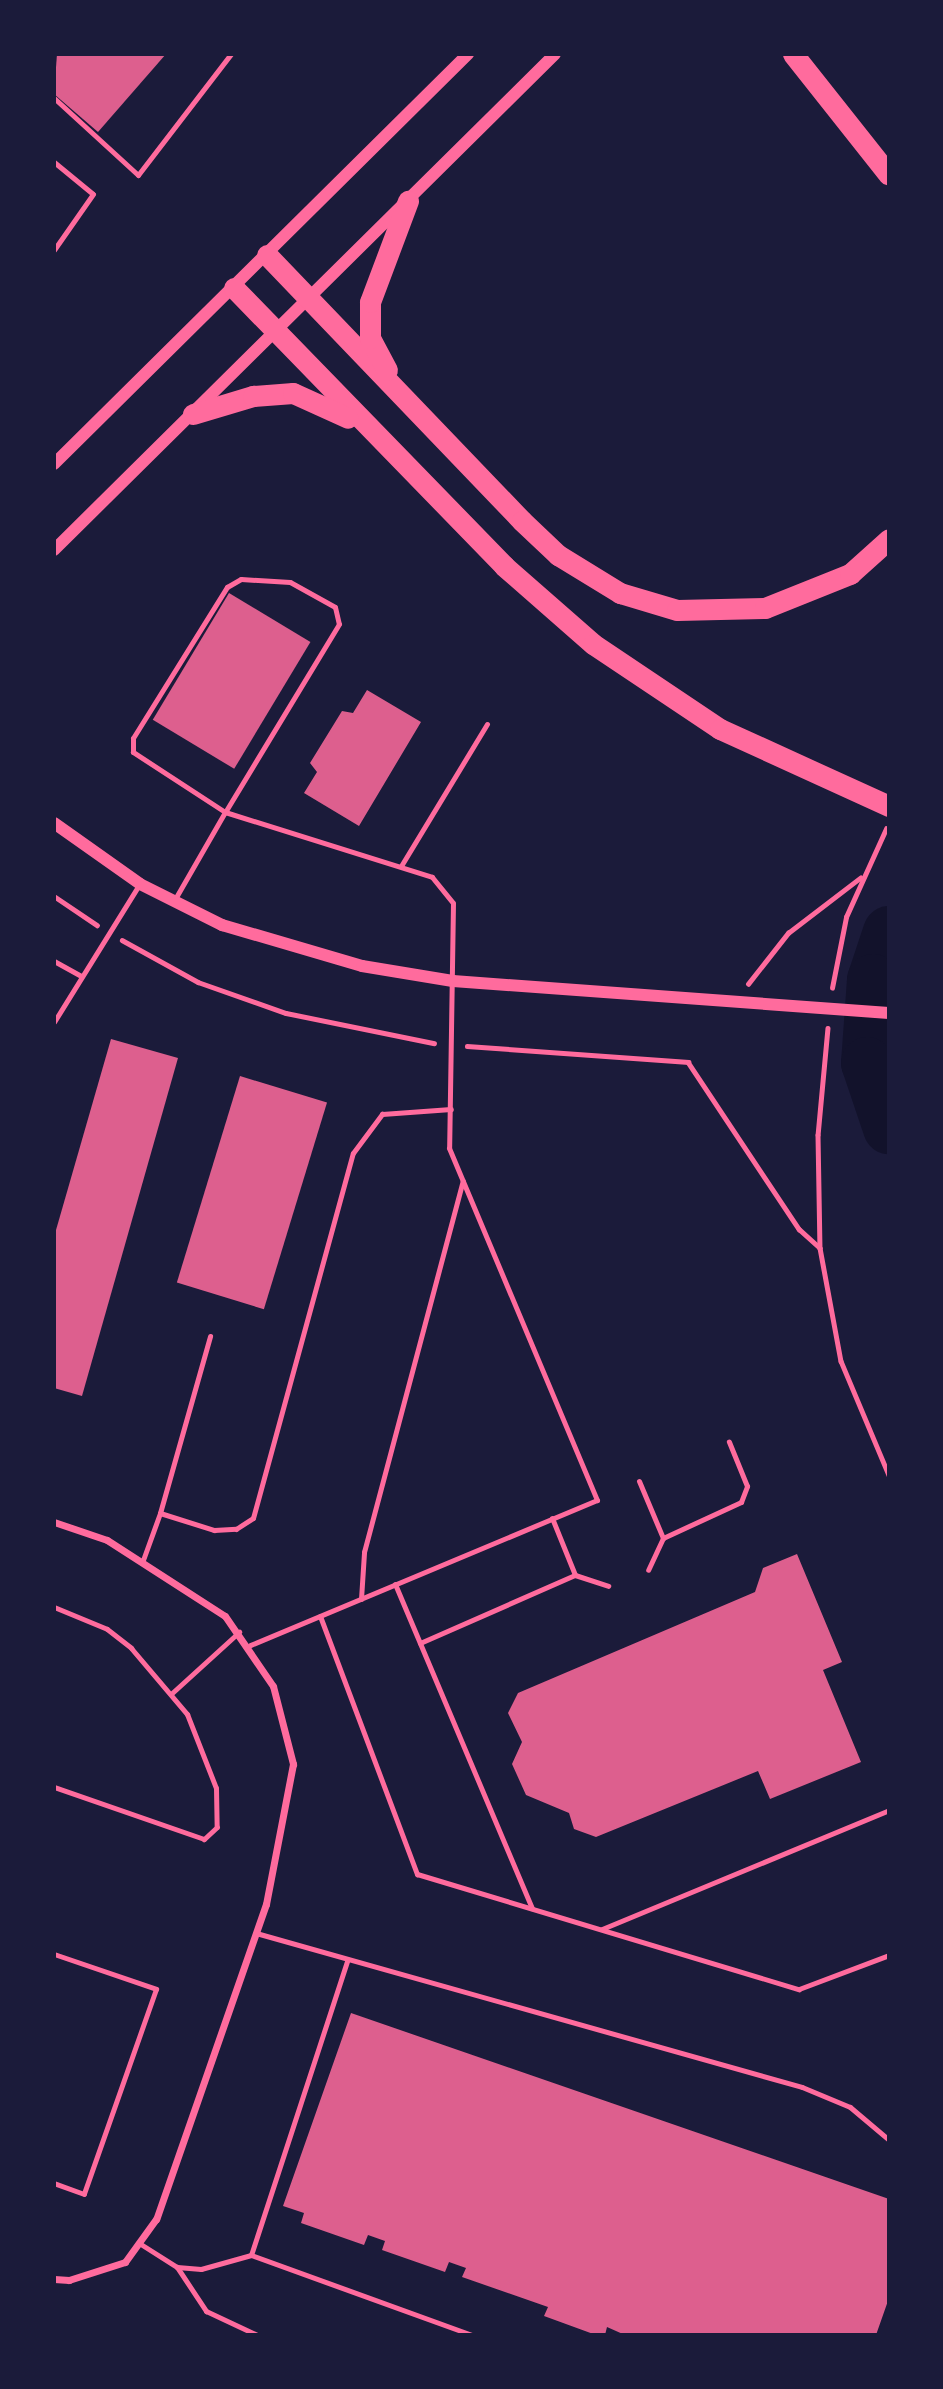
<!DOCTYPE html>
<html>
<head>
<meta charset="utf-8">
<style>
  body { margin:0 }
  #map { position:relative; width:943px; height:2389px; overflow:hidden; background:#1b1b3a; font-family:"DejaVu Sans",sans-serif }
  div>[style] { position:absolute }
  .river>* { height:52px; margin:-26px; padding:0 26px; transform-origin:26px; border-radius:26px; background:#12122b }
  .building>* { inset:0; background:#dd5f8e; transform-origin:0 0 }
  .path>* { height:4.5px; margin:-2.25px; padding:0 2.25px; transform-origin:2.25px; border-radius:2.25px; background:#ff6b9d }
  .service>* { height:5px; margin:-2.5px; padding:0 2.5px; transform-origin:2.5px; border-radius:2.5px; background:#ff6b9d }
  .minor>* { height:7px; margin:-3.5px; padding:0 3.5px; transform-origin:3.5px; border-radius:3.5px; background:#ff6b9d }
  .tertiary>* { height:12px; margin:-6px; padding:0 6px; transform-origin:6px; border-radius:6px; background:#ff6b9d }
  .motorway>* { height:21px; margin:-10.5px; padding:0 10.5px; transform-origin:10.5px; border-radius:10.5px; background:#ff6b9d }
  span { translate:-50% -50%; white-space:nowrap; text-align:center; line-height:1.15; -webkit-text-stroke:7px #1b1b3a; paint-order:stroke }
  .frame { position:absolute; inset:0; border:56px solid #1b1b3a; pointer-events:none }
</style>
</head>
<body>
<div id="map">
  <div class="river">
    <i style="left:889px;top:932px;width:51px;rotate:108.4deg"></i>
    <i style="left:873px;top:980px;width:83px;rotate:94.1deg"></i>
    <i style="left:867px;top:1063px;width:69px;rotate:71.3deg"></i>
  </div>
  <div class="building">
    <i style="clip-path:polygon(57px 54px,166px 54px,98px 132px,54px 94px)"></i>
    <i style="left:229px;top:593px;width:95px;height:148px;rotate:31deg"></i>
    <i style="clip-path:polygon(367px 690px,421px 722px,359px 826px,304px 793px,317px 772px,310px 763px,342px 711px,353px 713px)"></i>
    <i style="clip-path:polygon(111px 1039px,178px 1058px,82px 1396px,54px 1388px,54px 1237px)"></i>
    <i style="left:240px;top:1076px;width:91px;height:216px;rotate:17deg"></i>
    <i style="clip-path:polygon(797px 1554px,842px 1662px,823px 1670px,861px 1762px,770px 1799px,758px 1771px,596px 1837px,574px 1829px,569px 1813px,526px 1795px,512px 1764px,522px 1742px,508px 1713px,518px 1693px,755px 1592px,763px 1568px)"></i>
    <i style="clip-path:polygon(351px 2013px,889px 2199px,889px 2298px,876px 2335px,625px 2335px,607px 2327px,605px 2335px,596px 2335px,544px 2316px,548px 2307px,462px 2277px,466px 2268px,449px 2262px,445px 2272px,382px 2250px,385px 2241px,368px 2235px,364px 2245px,301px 2223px,304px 2213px,283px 2206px)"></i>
  </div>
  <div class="path">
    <i style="left:54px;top:896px;width:52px;rotate:34deg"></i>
    <i style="left:122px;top:940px;width:87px;rotate:28.9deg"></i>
    <i style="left:198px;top:982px;width:93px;rotate:19.4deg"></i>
    <i style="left:286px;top:1013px;width:151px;rotate:11.5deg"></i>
    <i style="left:748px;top:984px;width:65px;rotate:-51.9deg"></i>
    <i style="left:788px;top:933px;width:91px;rotate:-37.4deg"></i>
    <i style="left:832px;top:988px;width:72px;rotate:-78.8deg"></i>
    <i style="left:846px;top:917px;width:97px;rotate:-65.6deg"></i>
    <i style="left:828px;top:1028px;width:107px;rotate:95.3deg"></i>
    <i style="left:818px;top:1135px;width:113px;rotate:89deg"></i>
    <i style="left:820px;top:1248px;width:115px;rotate:79.5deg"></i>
    <i style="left:841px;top:1361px;width:124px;rotate:67.2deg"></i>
    <i style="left:467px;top:1046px;width:222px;rotate:4.1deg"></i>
    <i style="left:688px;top:1062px;width:201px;rotate:56.4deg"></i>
    <i style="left:799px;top:1229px;width:28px;rotate:42deg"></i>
  </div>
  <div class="service">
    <i style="left:54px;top:98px;width:114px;rotate:42.5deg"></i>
    <i style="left:138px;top:175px;width:153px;rotate:-52.5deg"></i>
    <i style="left:54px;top:162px;width:50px;rotate:39.4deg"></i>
    <i style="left:93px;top:194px;width:68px;rotate:124.9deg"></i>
    <i style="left:241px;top:579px;width:49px;rotate:3.5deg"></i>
    <i style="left:290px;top:582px;width:51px;rotate:29.1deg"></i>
    <i style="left:335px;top:607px;width:17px;rotate:77deg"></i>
    <i style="left:339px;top:624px;width:220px;rotate:121.2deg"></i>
    <i style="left:225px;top:812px;width:110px;rotate:-146.9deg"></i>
    <i style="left:133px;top:752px;width:14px;rotate:-90deg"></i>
    <i style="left:133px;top:738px;width:178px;rotate:-58.1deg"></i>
    <i style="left:227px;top:587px;width:16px;rotate:-30deg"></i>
    <i style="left:401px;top:866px;width:166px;rotate:-58.8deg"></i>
    <i style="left:175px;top:899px;width:100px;rotate:-60.1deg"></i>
    <i style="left:225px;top:812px;width:217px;rotate:17.4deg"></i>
    <i style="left:432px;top:877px;width:33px;rotate:51deg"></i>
    <i style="left:453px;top:903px;width:245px;rotate:90.9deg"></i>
    <i style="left:449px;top:1148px;width:382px;rotate:67.2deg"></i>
    <i style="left:597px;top:1500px;width:376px;rotate:157.3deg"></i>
    <i style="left:54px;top:961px;width:31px;rotate:29deg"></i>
    <i style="left:54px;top:1022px;width:161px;rotate:-58.2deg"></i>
    <i style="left:639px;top:1481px;width:62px;rotate:67.2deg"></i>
    <i style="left:663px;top:1538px;width:35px;rotate:115deg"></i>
    <i style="left:160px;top:1513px;width:184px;rotate:-74.2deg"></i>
    <i style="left:552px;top:1518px;width:61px;rotate:68deg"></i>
    <i style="left:575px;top:1575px;width:35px;rotate:18deg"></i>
    <i style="left:663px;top:1538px;width:86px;rotate:-24.8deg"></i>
    <i style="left:741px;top:1502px;width:17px;rotate:-69deg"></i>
    <i style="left:747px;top:1486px;width:48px;rotate:-112.2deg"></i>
    <i style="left:143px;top:1560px;width:50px;rotate:-70.1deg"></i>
    <i style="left:160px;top:1513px;width:57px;rotate:17.5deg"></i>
    <i style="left:214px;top:1530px;width:22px;rotate:-3deg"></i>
    <i style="left:236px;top:1529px;width:20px;rotate:-33deg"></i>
    <i style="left:253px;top:1518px;width:378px;rotate:-74.7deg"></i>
    <i style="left:353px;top:1153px;width:49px;rotate:-53.4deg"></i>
    <i style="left:382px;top:1114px;width:69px;rotate:-4.1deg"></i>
    <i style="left:395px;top:1584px;width:352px;rotate:67.1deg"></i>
    <i style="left:361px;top:1599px;width:47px;rotate:-86.3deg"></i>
    <i style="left:364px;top:1552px;width:384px;rotate:-75.1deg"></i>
    <i style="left:54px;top:1607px;width:57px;rotate:22.5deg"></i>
    <i style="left:107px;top:1629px;width:31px;rotate:38deg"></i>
    <i style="left:131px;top:1648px;width:87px;rotate:49.7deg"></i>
    <i style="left:187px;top:1714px;width:79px;rotate:68.6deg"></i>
    <i style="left:216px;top:1788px;width:39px;rotate:89deg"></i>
    <i style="left:217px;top:1827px;width:18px;rotate:137deg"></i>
    <i style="left:204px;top:1839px;width:159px;rotate:-160.9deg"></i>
    <i style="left:320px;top:1616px;width:276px;rotate:69.4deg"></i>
    <i style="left:417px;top:1874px;width:399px;rotate:16.8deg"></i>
    <i style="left:799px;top:1989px;width:96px;rotate:-20.7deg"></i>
    <i style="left:420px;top:1643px;width:169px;rotate:-23.7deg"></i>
    <i style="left:172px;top:1693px;width:91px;rotate:-42.3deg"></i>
    <i style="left:602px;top:1929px;width:311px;rotate:-22.5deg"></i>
    <i style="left:256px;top:1933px;width:567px;rotate:15.75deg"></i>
    <i style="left:802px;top:2087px;width:52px;rotate:22.6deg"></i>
    <i style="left:850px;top:2107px;width:51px;rotate:40.2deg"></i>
    <i style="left:54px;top:1954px;width:108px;rotate:18.9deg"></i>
    <i style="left:156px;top:1989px;width:217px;rotate:109.4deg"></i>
    <i style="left:84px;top:2194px;width:32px;rotate:-160deg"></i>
    <i style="left:139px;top:2243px;width:45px;rotate:32.3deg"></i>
    <i style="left:177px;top:2267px;width:24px;rotate:5deg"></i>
    <i style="left:201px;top:2269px;width:52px;rotate:-15.6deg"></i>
    <i style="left:251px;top:2255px;width:235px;rotate:19.9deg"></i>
    <i style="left:251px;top:2255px;width:311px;rotate:-71.9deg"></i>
    <i style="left:177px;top:2267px;width:53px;rotate:56.6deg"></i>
    <i style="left:206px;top:2311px;width:56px;rotate:25.2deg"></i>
  </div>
  <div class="minor">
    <i style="left:54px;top:1522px;width:56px;rotate:18.8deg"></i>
    <i style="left:107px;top:1540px;width:140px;rotate:32.8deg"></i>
    <i style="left:225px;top:1616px;width:85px;rotate:55.6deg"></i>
    <i style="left:273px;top:1686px;width:81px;rotate:75.6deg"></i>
    <i style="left:293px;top:1764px;width:143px;rotate:100.9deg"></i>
    <i style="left:266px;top:1904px;width:334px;rotate:109.2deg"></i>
    <i style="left:156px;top:2219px;width:53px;rotate:125.8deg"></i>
    <i style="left:125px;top:2262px;width:59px;rotate:162.2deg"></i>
    <i style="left:69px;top:2280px;width:15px;rotate:-176deg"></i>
  </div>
  <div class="tertiary">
    <i style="left:54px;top:464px;width:583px;rotate:-44.72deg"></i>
    <i style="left:54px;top:550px;width:705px;rotate:-44.71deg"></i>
    <i style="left:54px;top:823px;width:105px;rotate:35.3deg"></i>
    <i style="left:140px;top:884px;width:92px;rotate:26.6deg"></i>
    <i style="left:222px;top:925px;width:146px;rotate:16.3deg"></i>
    <i style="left:362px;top:966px;width:92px;rotate:9.4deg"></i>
    <i style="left:453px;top:981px;width:437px;rotate:4.2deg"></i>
  </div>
  <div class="motorway">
    <i style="left:793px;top:54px;width:154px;rotate:51.6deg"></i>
    <i style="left:267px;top:255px;width:368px;rotate:46.2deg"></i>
    <i style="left:522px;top:521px;width:50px;rotate:43.4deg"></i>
    <i style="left:558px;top:555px;width:73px;rotate:31.5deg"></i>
    <i style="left:620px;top:593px;width:59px;rotate:16.6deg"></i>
    <i style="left:677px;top:610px;width:88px;rotate:-1.3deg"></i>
    <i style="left:765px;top:608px;width:92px;rotate:-21.8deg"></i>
    <i style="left:850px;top:574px;width:52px;rotate:-41.9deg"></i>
    <i style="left:234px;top:288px;width:388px;rotate:45.8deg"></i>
    <i style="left:504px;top:566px;width:118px;rotate:41.2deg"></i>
    <i style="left:593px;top:644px;width:153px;rotate:33.8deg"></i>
    <i style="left:720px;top:729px;width:186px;rotate:24.5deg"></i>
    <i style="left:387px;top:370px;width:36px;rotate:-118deg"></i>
    <i style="left:370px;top:338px;width:36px;rotate:-90deg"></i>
    <i style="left:370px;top:302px;width:108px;rotate:-69.4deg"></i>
    <i style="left:193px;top:414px;width:63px;rotate:-16.7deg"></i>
    <i style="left:253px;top:396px;width:40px;rotate:-4.3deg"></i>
    <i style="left:293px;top:393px;width:60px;rotate:24.4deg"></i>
  </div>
  <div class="frame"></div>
</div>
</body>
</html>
